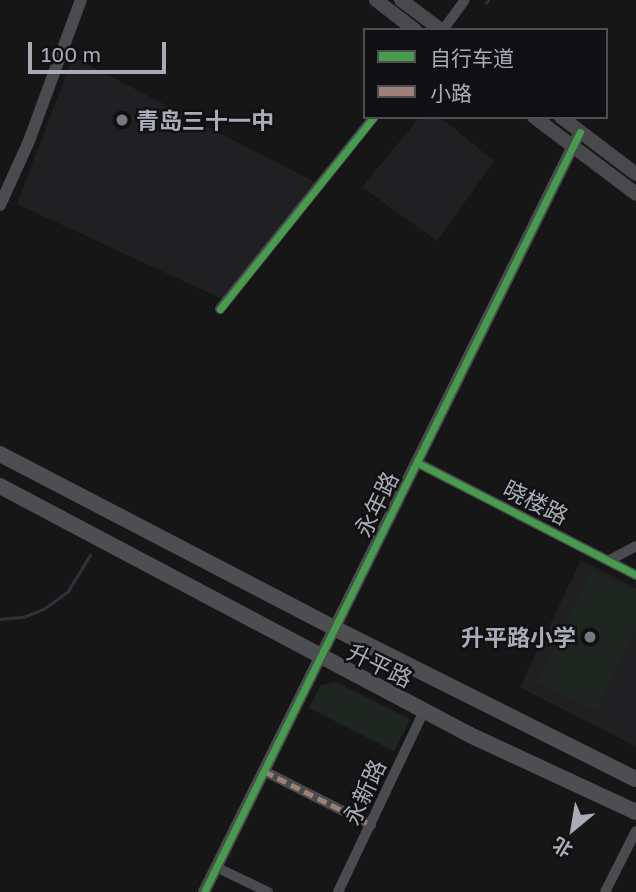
<!DOCTYPE html>
<html>
<head>
<meta charset="utf-8">
<style>
  body { margin:0 }
  #map { position:relative; width:636px; height:892px; overflow:hidden; background:#161616; font-family:"Golos Text","Noto Sans SC",sans-serif }
  div>[style] { position:absolute }
  .built>* { inset:0; background:#202022 }
  .green>* { inset:0; background:#1f2520 }
  .stream>* { height:2.5px; margin:-1.25px; padding:0 1.25px; transform-origin:1.25px; border-radius:1.25px; background:#2c3239 }
  .minor>* { height:10px; margin:-5px; padding:0 5px; transform-origin:5px; border-radius:5px; background:#4a4b4f }
  .tertiary>* { height:12px; margin:-6px; padding:0 6px; transform-origin:6px; border-radius:6px; background:#4a4b4f }
  .secondary>* { height:14px; margin:-7px; padding:0 7px; transform-origin:7px; border-radius:7px; background:#49494d }
  .primary>* { height:16px; margin:-8px; padding:0 8px; transform-origin:8px; border-radius:8px; background:#4d4e51 }
  .quiet>* { height:5px; margin-top:-2.5px; transform-origin:0; background:repeating-linear-gradient(90deg,#9e8076 0 10px,transparent 0 15px) }
  .cycleway>* { height:7px; margin:-3.5px; padding:0 3.5px; transform-origin:3.5px; border-radius:3.5px; background:#469c4c }
  .dots>* { width:19px; height:19px; translate:-50% -50%; box-sizing:border-box; border:4px solid #101012; border-radius:50% }
  span { translate:-50% -50%; white-space:nowrap; text-align:center; line-height:1.15; -webkit-text-stroke:5px #101012; paint-order:stroke }
  .poi-label { font-size:23px; color:#a8acb6; font-weight:700 }
  .left { translate:0 -50%; text-align:left }
  .right { translate:-100% -50%; text-align:right }
  .street-label { font-size:23px; color:#a8acb6 }
  .legend { position:absolute; left:363px; top:28px; width:245px; height:91px; box-sizing:border-box; background:#101012; border:2px solid #4d4e54; margin:0; padding:9px 12px; list-style:none; font-size:21px; color:#a8acb6 }
  .legend li { display:flex; align-items:center; gap:14px; height:35px }
  .legend b { width:35px; border:2px solid #4d4e54 }
  .north { position:absolute; left:538px; top:794px; width:70px; height:70px; -webkit-text-stroke:5px #101012; paint-order:stroke; rotate:210deg; font-size:19px; font-weight:700; line-height:28px; text-align:center; color:#a8acb6 }
  .north::after { content:''; display:block; margin:auto; width:24px; height:32px; background:#a8acb6; clip-path:polygon(50% 0,100% 100%,50% 72%,0 100%) }
  .scale { position:absolute; left:28px; top:42px; width:138px; height:32px; box-sizing:border-box; border:4px solid #a8acb6; border-top:0; padding-left:9px; font-size:21px; line-height:24px; white-space:nowrap; color:#a8acb6; -webkit-text-stroke:5px #101012; paint-order:stroke }
</style>
</head>
<body>
<div id="map">
  <div class="built">
    <i style="clip-path:polygon(73px 57px,318px 184px,222px 299px,17px 204px)"></i>
    <i style="clip-path:polygon(420px 117px,440px 117px,494px 161px,437px 241px,362px 187px)"></i>
    <i style="clip-path:polygon(581px 560px,636px 588px,636px 747px,520px 687px)"></i>
  </div>
  <div class="green">
    <i style="clip-path:polygon(592px 571px,636px 592px,636px 630px,596px 711px,538px 682px)"></i>
    <i style="clip-path:polygon(336px 682px,410px 719px,394px 751px,309px 708px,321px 685px)"></i>
  </div>
  <div class="stream">
    <i style="left:486px;top:3px;width:4px;rotate:-56deg"></i>
    <i style="left:0;top:619px;width:24px;rotate:-5deg"></i>
    <i style="left:24px;top:617px;width:23px;rotate:-23deg"></i>
    <i style="left:45px;top:608px;width:29px;rotate:-36deg"></i>
    <i style="left:68px;top:591px;width:42px;rotate:-58.6deg"></i>
  </div>
  <div class="minor">
    <i style="left:443px;top:30px;width:37px;rotate:-54deg"></i>
    <i style="left:220px;top:309px;width:246px;rotate:-51.3deg"></i>
    <i style="left:418px;top:463px;width:245px;rotate:27.2deg"></i>
    <i style="left:608px;top:561px;width:32px;rotate:-28deg"></i>
    <i style="left:264px;top:771px;width:120px;rotate:26.8deg"></i>
    <i style="left:216px;top:867px;width:58px;rotate:25.7deg"></i>
    <i style="left:338px;top:892px;width:203px;rotate:-64.6deg"></i>
    <i style="left:605px;top:892px;width:68px;rotate:-63.1deg"></i>
  </div>
  <div class="tertiary">
    <i style="left:0;top:205px;width:70px;rotate:-65.6deg"></i>
    <i style="left:29px;top:141px;width:150px;rotate:-69.8deg"></i>
    <i style="left:204px;top:892px;width:848px;rotate:-63.68deg"></i>
  </div>
  <div class="secondary">
    <i style="left:376px;top:0;width:49px;rotate:37.6deg"></i>
    <i style="left:401px;top:0;width:50px;rotate:36.9deg"></i>
    <i style="left:534px;top:117px;width:128px;rotate:37deg"></i>
    <i style="left:561px;top:117px;width:94px;rotate:37.2deg"></i>
  </div>
  <div class="primary">
    <i style="left:0;top:454px;width:379px;rotate:27.5deg"></i>
    <i style="left:336px;top:629px;width:335px;rotate:26.6deg"></i>
    <i style="left:0;top:486px;width:532px;rotate:27.91deg"></i>
    <i style="left:470px;top:735px;width:183px;rotate:24.9deg"></i>
  </div>
  <div class="quiet">
    <i style="left:264px;top:771px;width:120px;rotate:26.8deg"></i>
  </div>
  <div class="cycleway">
    <i style="left:220px;top:309px;width:246px;rotate:-51.3deg"></i>
    <i style="left:418px;top:463px;width:245px;rotate:27.2deg"></i>
    <i style="left:204px;top:892px;width:848px;rotate:-63.68deg"></i>
  </div>
  <div class="dots">
    <i style="left:122px;top:120px;background:#75787e"></i>
    <i style="left:590px;top:637px;background:#75787e"></i>
  </div>
  <div class="poi-label">
    <span class="left" style="left:136px;top:120px">青岛三十一中</span>
    <span class="right" style="left:576px;top:637px">升平路小学</span>
  </div>
  <div class="street-label">
    <span style="left:536px;top:502px;rotate:27deg">晓楼路</span>
    <span style="left:376px;top:504px;rotate:-64deg">永年路</span>
    <span style="left:380px;top:665px;rotate:26deg">升平路</span>
    <span style="left:364px;top:792px;rotate:-65deg">永新路</span>
  </div>
  <ul class="legend">
  <li><b style="height:9px;background:#469c4c"></b>自行车道</li>
  <li><b style="height:9px;background:#9e8076"></b>小路</li>
  </ul>
  <div class="north">北</div>
  <div class="scale">100 m</div>
</div>
</body>
</html>
